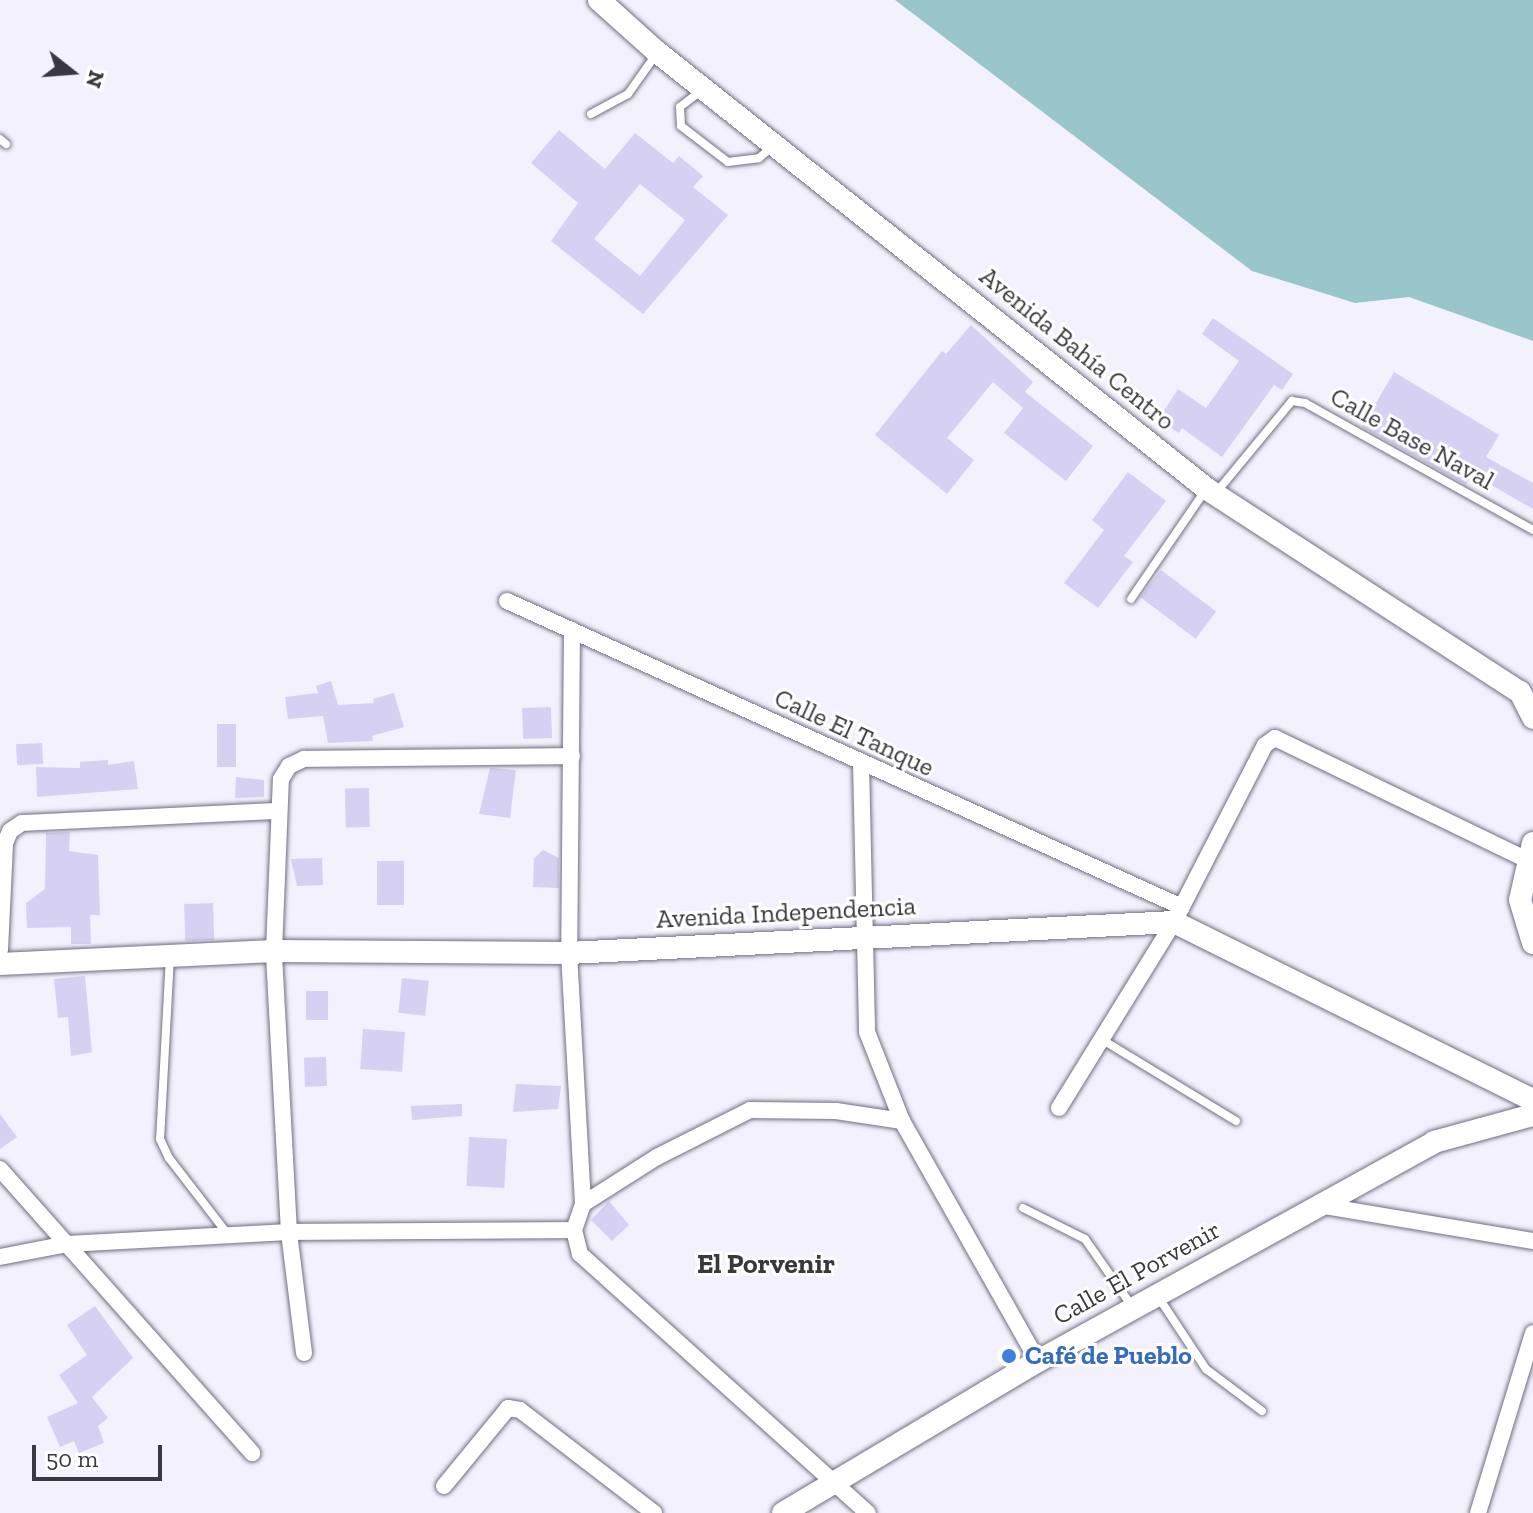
<!DOCTYPE html>
<html>
<head>
<meta charset="utf-8">
<style>
  body { margin:0 }
  #map { position:relative; width:1533px; height:1513px; overflow:hidden; background:#f3f1fd; font-family:"Zilla Slab",serif }
  div>[style] { position:absolute }
  .water>* { inset:0; background:#99c6cb }
  .building>* { inset:0; background:#d6d0f3; transform-origin:0 0 }
  .roads { filter:drop-shadow(0 0 2px #716e7f) drop-shadow(0 0 2px #716e7f) }
  .lane>* { height:8px; margin:-4px; padding:0 4px; transform-origin:4px; border-radius:4px; background:#fff }
  .street>* { height:16px; margin:-8px; padding:0 8px; transform-origin:8px; border-radius:8px; background:#fff }
  .secondary>* { height:22px; margin:-11px; padding:0 11px; transform-origin:11px; border-radius:11px; background:#fff }
  .dots>* { width:22px; height:22px; translate:-50% -50%; box-sizing:border-box; border:4px solid #fff; border-radius:50% }
  span { translate:-50% -50%; white-space:nowrap; text-align:center; line-height:1.15; -webkit-text-stroke:6px #fff; paint-order:stroke }
  .street-label { font-size:26px; color:#393840 }
  .shop-label { font-size:26px; color:#366cbe; font-weight:700 }
  .left { translate:0 -50%; text-align:left }
  .neighbourhood-label { font-size:28px; color:#393840; font-weight:700 }
  .north { position:absolute; left:32px; top:32px; width:80px; height:80px; -webkit-text-stroke:6px #fff; paint-order:stroke; rotate:107deg; font-size:22px; font-weight:700; line-height:32px; text-align:center; color:#393840 }
  .north::after { content:''; display:block; margin:auto; width:28px; height:36px; background:#393840; clip-path:polygon(50% 0,100% 100%,50% 72%,0 100%) }
  .scale { position:absolute; left:32px; top:1445px; width:130px; height:36px; box-sizing:border-box; border:4px solid #393840; border-top:0; padding-left:10px; font-size:24px; line-height:28px; white-space:nowrap; color:#393840; -webkit-text-stroke:6px #fff; paint-order:stroke }
</style>
</head>
<body>
<div id="map">
  <div class="water">
    <i style="clip-path:polygon(895px 0,1533px 0,1533px 341px,1409px 297px,1355px 303px,1252px 271px)"></i>
  </div>
  <div class="building">
    <i style="clip-path:polygon(evenodd,559px 130px,605px 169px,635px 133px,673px 163px,679px 156px,703px 176px,693px 187px,728px 215px,643px 314px,551px 241px,578px 203px,531px 163px,559px 130px,640px 184px,685px 220px,640px 276px,594px 239px,640px 184px)"></i>
    <i style="clip-path:polygon(1213px 318px,1293px 374px,1282px 390px,1274px 385px,1222px 457px,1182px 428px,1179px 433px,1158px 420px,1178px 389px,1206px 408px,1239px 361px,1202px 334px)"></i>
    <i style="clip-path:polygon(971px 325px,1033px 382px,1025px 392px,1093px 446px,1066px 481px,1004px 433px,1023px 408px,993px 382px,947px 438px,974px 460px,947px 494px,875px 435px,942px 351px,946px 354px)"></i>
    <i style="clip-path:polygon(1394px 372px,1499px 435px,1486px 457px,1533px 483px,1533px 509px,1472px 474px,1466px 485px,1362px 427px)"></i>
    <i style="clip-path:polygon(1128px 472px,1166px 501px,1124px 556px,1133px 562px,1098px 608px,1064px 583px,1104px 530px,1092px 520px)"></i>
    <i style="left:1161px;top:570px;width:69px;height:34px;rotate:37deg"></i>
    <i style="clip-path:polygon(331px 681px,338px 705px,374px 703px,373px 699px,394px 693px,404px 727px,372px 736px,373px 741px,328px 743px,323px 716px,288px 719px,285px 697px,318px 693px,316px 686px)"></i>
    <i style="left:551px;top:707px;width:31px;height:29px;rotate:88deg"></i>
    <i style="left:217px;top:724px;width:19px;height:43px"></i>
    <i style="left:42px;top:743px;width:21px;height:26px;rotate:87deg"></i>
    <i style="clip-path:polygon(108px 760px,108px 765px,134px 761px,138px 789px,37px 797px,36px 767px,80px 768px,80px 762px)"></i>
    <i style="clip-path:polygon(490px 768px,516px 770px,510px 818px,479px 814px)"></i>
    <i style="clip-path:polygon(236px 777px,264px 780px,264px 797px,235px 798px)"></i>
    <i style="left:369px;top:788px;width:39px;height:24px;rotate:89deg"></i>
    <i style="clip-path:polygon(70px 832px,69px 851px,98px 855px,100px 915px,90px 915px,91px 944px,71px 944px,71px 927px,27px 928px,26px 903px,45px 889px,46px 833px)"></i>
    <i style="clip-path:polygon(543px 850px,559px 858px,559px 888px,533px 887px,534px 859px)"></i>
    <i style="clip-path:polygon(322px 858px,323px 885px,297px 886px,291px 859px)"></i>
    <i style="left:377px;top:861px;width:27px;height:44px"></i>
    <i style="left:213px;top:903px;width:37px;height:29px;rotate:88deg"></i>
    <i style="clip-path:polygon(85px 976px,92px 1052px,71px 1056px,68px 1017px,58px 1018px,54px 979px)"></i>
    <i style="left:402px;top:978px;width:27px;height:35px;rotate:6deg"></i>
    <i style="left:306px;top:991px;width:22px;height:29px"></i>
    <i style="left:363px;top:1029px;width:42px;height:40px;rotate:4deg"></i>
    <i style="left:326px;top:1057px;width:29px;height:22px;rotate:88deg"></i>
    <i style="clip-path:polygon(516px 1084px,561px 1086px,558px 1109px,513px 1112px)"></i>
    <i style="clip-path:polygon(462px 1104px,462px 1116px,412px 1120px,411px 1106px)"></i>
    <i style="clip-path:polygon(0 1114px,17px 1137px,0 1149px)"></i>
    <i style="left:469px;top:1137px;width:38px;height:49px;rotate:3deg"></i>
    <i style="clip-path:polygon(609px 1201px,629px 1225px,612px 1241px,591px 1220px)"></i>
    <i style="clip-path:polygon(95px 1306px,133px 1358px,92px 1397px,108px 1418px,98px 1426px,104px 1443px,79px 1453px,74px 1441px,60px 1447px,47px 1417px,78px 1403px,59px 1375px,87px 1355px,67px 1325px)"></i>
  </div>
  <div class="roads">
    <div class="lane">
      <i style="left:701px;top:91px;width:26px;rotate:143deg"></i>
      <i style="left:680px;top:107px;width:19px;rotate:87deg"></i>
      <i style="left:681px;top:126px;width:59px;rotate:37.5deg"></i>
      <i style="left:728px;top:162px;width:31px;rotate:-7deg"></i>
      <i style="left:759px;top:158px;width:16px;rotate:-40deg"></i>
      <i style="left:591px;top:114px;width:42px;rotate:-28.4deg"></i>
      <i style="left:628px;top:94px;width:50px;rotate:-54.7deg"></i>
      <i style="left:0;top:139px;width:8px;rotate:40deg"></i>
      <i style="left:1215px;top:494px;width:121px;rotate:-50.4deg"></i>
      <i style="left:1292px;top:401px;width:13px;rotate:9deg"></i>
      <i style="left:1305px;top:403px;width:261px;rotate:29.1deg"></i>
      <i style="left:1131px;top:599px;width:131px;rotate:-55.6deg"></i>
      <i style="left:170px;top:956px;width:183px;rotate:93.1deg"></i>
      <i style="left:160px;top:1139px;width:21px;rotate:65deg"></i>
      <i style="left:169px;top:1158px;width:98px;rotate:52.4deg"></i>
      <i style="left:1101px;top:1039px;width:158px;rotate:31.3deg"></i>
      <i style="left:1023px;top:1208px;width:69px;rotate:26.6deg"></i>
      <i style="left:1085px;top:1239px;width:82px;rotate:55deg"></i>
      <i style="left:1157px;top:1295px;width:89px;rotate:56.5deg"></i>
      <i style="left:1206px;top:1369px;width:70px;rotate:36.9deg"></i>
    </div>
    <div class="street">
      <i style="left:507px;top:601px;width:741px;rotate:24.39deg"></i>
      <i style="left:572px;top:630px;width:323px;rotate:90.5deg"></i>
      <i style="left:569px;top:953px;width:251px;rotate:86.8deg"></i>
      <i style="left:583px;top:1204px;width:28px;rotate:109deg"></i>
      <i style="left:574px;top:1230px;width:25px;rotate:76deg"></i>
      <i style="left:580px;top:1254px;width:387px;rotate:42deg"></i>
      <i style="left:861px;top:763px;width:269px;rotate:88.7deg"></i>
      <i style="left:867px;top:1032px;width:96px;rotate:68.5deg"></i>
      <i style="left:902px;top:1121px;width:276px;rotate:60.5deg"></i>
      <i style="left:0;top:950px;width:107px;rotate:-87.3deg"></i>
      <i style="left:5px;top:843px;width:13px;rotate:-67deg"></i>
      <i style="left:10px;top:831px;width:14px;rotate:-34deg"></i>
      <i style="left:22px;top:823px;width:256px;rotate:-2.7deg"></i>
      <i style="left:1059px;top:1108px;width:219px;rotate:-58.3deg"></i>
      <i style="left:1174px;top:922px;width:199px;rotate:-62.8deg"></i>
      <i style="left:1265px;top:745px;width:12px;rotate:-35deg"></i>
      <i style="left:1275px;top:738px;width:282px;rotate:25.8deg"></i>
      <i style="left:0;top:1169px;width:380px;rotate:48.4deg"></i>
      <i style="left:583px;top:1204px;width:88px;rotate:-32.4deg"></i>
      <i style="left:657px;top:1157px;width:104px;rotate:-26.8deg"></i>
      <i style="left:750px;top:1110px;width:86px;rotate:0.7deg"></i>
      <i style="left:836px;top:1111px;width:67px;rotate:8.6deg"></i>
      <i style="left:1318px;top:1205px;width:218px;rotate:9.5deg"></i>
      <i style="left:0;top:1257px;width:68px;rotate:-11deg"></i>
      <i style="left:67px;top:1244px;width:222px;rotate:-3.1deg"></i>
      <i style="left:289px;top:1232px;width:285px;rotate:-0.4deg"></i>
      <i style="left:304px;top:1353px;width:122px;rotate:-97.1deg"></i>
      <i style="left:289px;top:1232px;width:281px;rotate:-93.1deg"></i>
      <i style="left:274px;top:951px;width:172px;rotate:-87.7deg"></i>
      <i style="left:281px;top:779px;width:15px;rotate:-58deg"></i>
      <i style="left:289px;top:766px;width:17px;rotate:-25deg"></i>
      <i style="left:304px;top:759px;width:268px;rotate:-0.6deg"></i>
      <i style="left:444px;top:1486px;width:101px;rotate:-50.6deg"></i>
      <i style="left:508px;top:1408px;width:12px;rotate:9deg"></i>
      <i style="left:520px;top:1410px;width:169px;rotate:37.5deg"></i>
      <i style="left:1478px;top:1513px;width:188px;rotate:-73deg"></i>
    </div>
    <div class="secondary">
      <i style="left:599px;top:0;width:78px;rotate:41.9deg"></i>
      <i style="left:657px;top:52px;width:702px;rotate:38.47deg"></i>
      <i style="left:1207px;top:489px;width:373px;rotate:33deg"></i>
      <i style="left:1520px;top:692px;width:29px;rotate:63deg"></i>
      <i style="left:1533px;top:843px;width:58px;rotate:102.8deg"></i>
      <i style="left:1520px;top:900px;width:45px;rotate:73.2deg"></i>
      <i style="left:0;top:964px;width:274px;rotate:-2.7deg"></i>
      <i style="left:274px;top:951px;width:295px;rotate:0.4deg"></i>
      <i style="left:569px;top:953px;width:606px;rotate:-2.93deg"></i>
      <i style="left:1174px;top:922px;width:401px;rotate:26.4deg"></i>
      <i style="left:783px;top:1513px;width:297px;rotate:-30.8deg"></i>
      <i style="left:1038px;top:1361px;width:453px;rotate:-28.9deg"></i>
      <i style="left:1434px;top:1142px;width:103px;rotate:-15.3deg"></i>
    </div>
  </div>
  <div class="dots">
    <i style="left:1009px;top:1356px;background:#3f7fe0"></i>
  </div>
  <div class="street-label">
    <span style="left:1077px;top:349px;rotate:39deg">Avenida Bahía Centro</span>
    <span style="left:1412px;top:439px;rotate:29deg">Calle Base Naval</span>
    <span style="left:854px;top:733px;rotate:25deg">Calle El Tanque</span>
    <span style="left:786px;top:913px;rotate:-3deg">Avenida Independencia</span>
    <span style="left:1137px;top:1273px;rotate:-29deg">Calle El Porvenir</span>
  </div>
  <div class="shop-label">
    <span class="left" style="left:1025px;top:1356px">Café de Pueblo</span>
  </div>
  <div class="neighbourhood-label">
    <span style="left:766px;top:1264px">El Porvenir</span>
  </div>
  <div class="north">N</div>
  <div class="scale">50 m</div>
</div>
</body>
</html>
